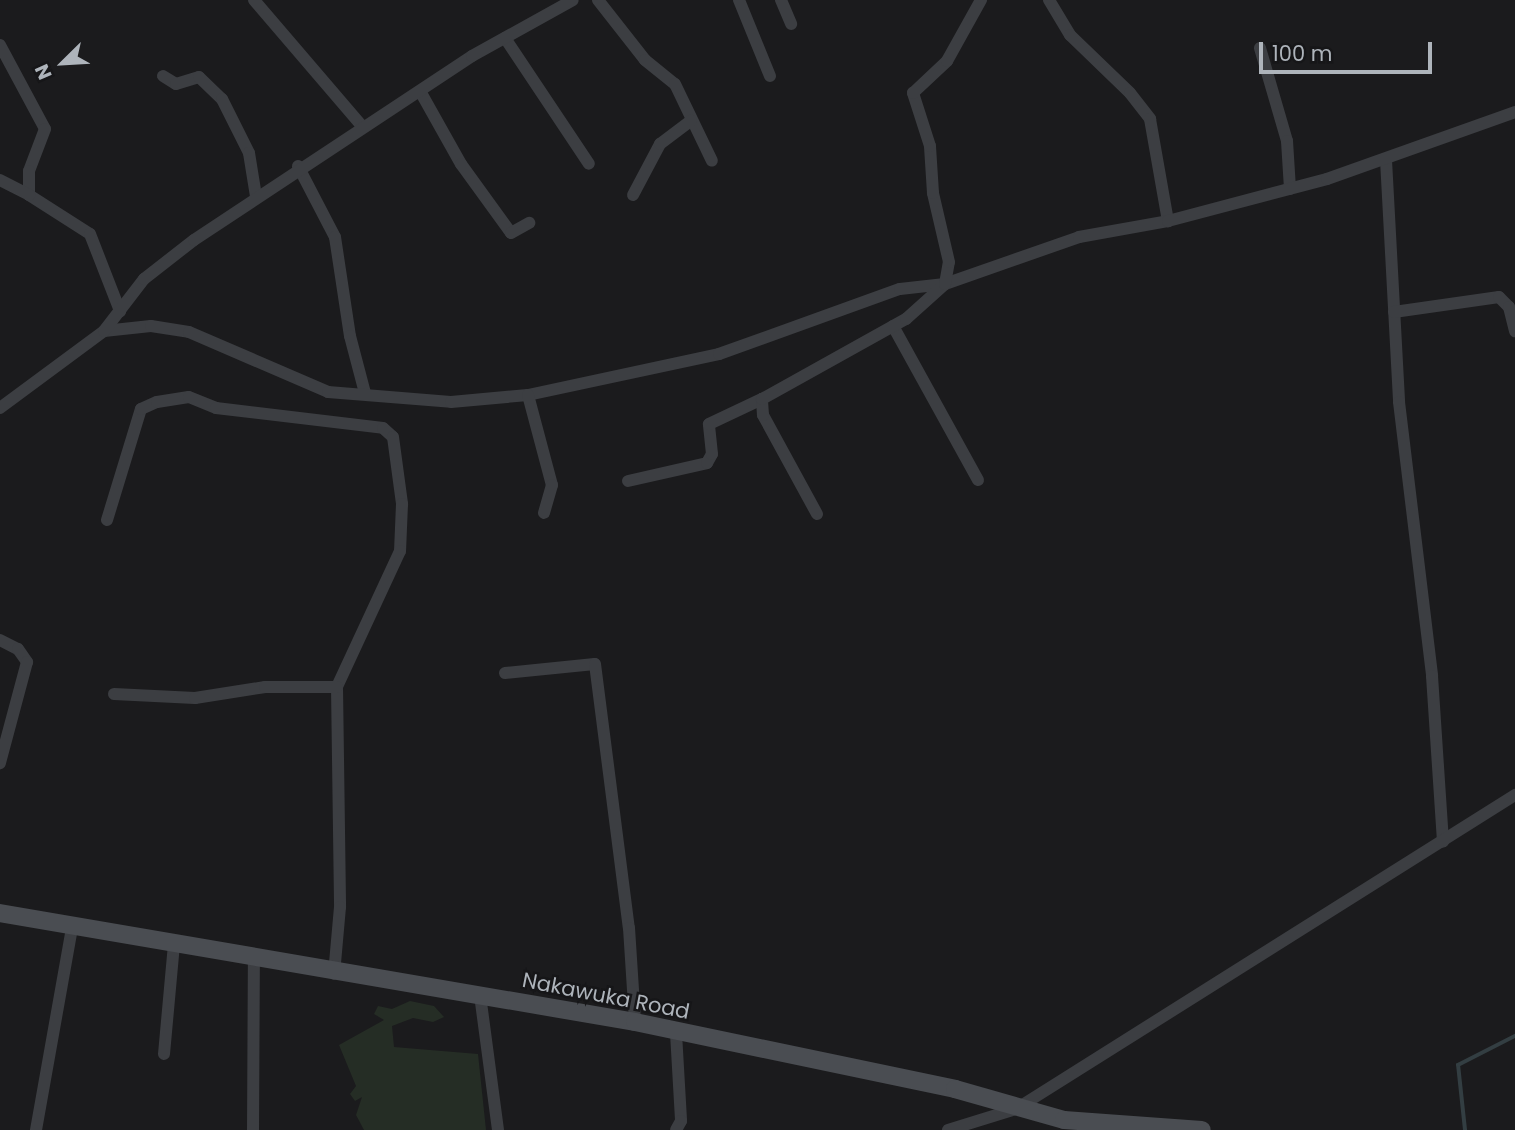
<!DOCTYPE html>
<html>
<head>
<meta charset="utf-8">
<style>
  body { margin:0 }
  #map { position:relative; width:1515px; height:1130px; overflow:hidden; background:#1b1b1d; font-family:Poppins,sans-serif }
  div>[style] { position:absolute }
  .green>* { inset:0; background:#252d25 }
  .stream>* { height:3.5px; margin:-1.75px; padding:0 1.75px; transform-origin:1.75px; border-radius:1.75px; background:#333e42 }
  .minor>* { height:12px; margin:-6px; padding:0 6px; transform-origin:6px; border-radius:6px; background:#3c3e42 }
  .secondary>* { height:18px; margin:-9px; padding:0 9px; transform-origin:9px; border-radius:9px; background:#4a4d52 }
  span { translate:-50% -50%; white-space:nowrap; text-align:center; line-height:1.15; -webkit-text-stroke:5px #161618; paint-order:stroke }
  .street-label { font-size:21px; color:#aeb4bb }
  .north { position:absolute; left:28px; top:28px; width:70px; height:70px; -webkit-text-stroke:5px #161618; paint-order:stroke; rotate:246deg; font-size:19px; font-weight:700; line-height:28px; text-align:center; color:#aeb4bb }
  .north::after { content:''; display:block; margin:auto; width:24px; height:32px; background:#aeb4bb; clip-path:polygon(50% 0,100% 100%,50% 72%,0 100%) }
  .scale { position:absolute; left:1259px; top:42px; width:173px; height:32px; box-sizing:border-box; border:4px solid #aeb4bb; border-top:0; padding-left:9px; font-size:21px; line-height:24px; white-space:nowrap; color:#aeb4bb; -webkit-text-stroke:5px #161618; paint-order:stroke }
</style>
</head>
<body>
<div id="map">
  <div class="green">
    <i style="clip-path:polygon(410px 1001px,434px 1006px,444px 1017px,433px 1022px,413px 1018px,392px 1026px,394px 1047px,478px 1054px,486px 1130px,364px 1130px,356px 1115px,362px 1097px,355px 1101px,350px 1094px,356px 1086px,339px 1045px,384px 1020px,374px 1014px,378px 1006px,392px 1009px)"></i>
  </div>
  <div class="stream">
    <i style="left:1465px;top:1130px;width:65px;rotate:-96.1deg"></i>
    <i style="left:1458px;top:1065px;width:64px;rotate:-27deg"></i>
  </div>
  <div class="minor">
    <i style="left:254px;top:0;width:167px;rotate:49.4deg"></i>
    <i style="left:598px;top:0;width:76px;rotate:51.9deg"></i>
    <i style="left:645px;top:60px;width:38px;rotate:39deg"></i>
    <i style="left:675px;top:84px;width:85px;rotate:64.3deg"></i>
    <i style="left:739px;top:0;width:82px;rotate:67.8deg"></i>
    <i style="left:781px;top:0;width:26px;rotate:67deg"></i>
    <i style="left:1049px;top:0;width:41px;rotate:59deg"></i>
    <i style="left:1070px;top:35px;width:83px;rotate:44deg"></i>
    <i style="left:1130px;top:93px;width:33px;rotate:52deg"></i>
    <i style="left:1150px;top:119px;width:104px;rotate:80deg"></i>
    <i style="left:505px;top:38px;width:151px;rotate:56.3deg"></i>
    <i style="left:0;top:45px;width:95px;rotate:61.8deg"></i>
    <i style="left:45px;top:129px;width:45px;rotate:110.9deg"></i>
    <i style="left:29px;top:171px;width:24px;rotate:90deg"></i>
    <i style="left:29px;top:195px;width:72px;rotate:32.6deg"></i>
    <i style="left:90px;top:234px;width:83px;rotate:68.7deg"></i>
    <i style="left:1260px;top:48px;width:97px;rotate:73.8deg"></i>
    <i style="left:1287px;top:141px;width:48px;rotate:86.4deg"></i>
    <i style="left:163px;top:76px;width:15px;rotate:32deg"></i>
    <i style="left:176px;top:84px;width:24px;rotate:-17deg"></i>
    <i style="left:199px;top:77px;width:32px;rotate:44deg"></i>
    <i style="left:222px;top:99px;width:60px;rotate:63.4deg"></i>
    <i style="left:249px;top:153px;width:44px;rotate:80.8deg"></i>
    <i style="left:420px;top:91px;width:84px;rotate:60.7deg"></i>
    <i style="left:461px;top:164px;width:85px;rotate:54.1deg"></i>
    <i style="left:511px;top:233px;width:21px;rotate:-29deg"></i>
    <i style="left:1386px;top:160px;width:242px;rotate:86.9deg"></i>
    <i style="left:1399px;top:402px;width:276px;rotate:83.1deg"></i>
    <i style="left:1432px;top:676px;width:166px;rotate:86.2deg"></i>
    <i style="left:298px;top:166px;width:80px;rotate:62.5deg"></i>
    <i style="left:335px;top:237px;width:100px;rotate:81.4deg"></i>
    <i style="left:350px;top:336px;width:59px;rotate:75.3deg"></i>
    <i style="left:0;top:180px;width:33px;rotate:27deg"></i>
    <i style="left:633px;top:195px;width:58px;rotate:-62.1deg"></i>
    <i style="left:660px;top:144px;width:39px;rotate:-37deg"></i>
    <i style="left:1394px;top:312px;width:106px;rotate:-8.1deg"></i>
    <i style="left:1499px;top:297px;width:14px;rotate:45deg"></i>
    <i style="left:1509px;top:307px;width:25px;rotate:76deg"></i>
    <i style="left:893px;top:326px;width:176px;rotate:61.1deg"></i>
    <i style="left:104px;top:331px;width:47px;rotate:-6.1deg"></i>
    <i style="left:151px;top:326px;width:38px;rotate:9deg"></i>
    <i style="left:189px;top:332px;width:151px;rotate:23.3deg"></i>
    <i style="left:328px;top:392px;width:123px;rotate:4.6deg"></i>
    <i style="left:451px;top:402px;width:77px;rotate:-5.2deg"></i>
    <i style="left:528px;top:395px;width:195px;rotate:-12.1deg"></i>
    <i style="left:719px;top:354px;width:192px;rotate:-19.8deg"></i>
    <i style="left:900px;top:289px;width:45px;rotate:-6.3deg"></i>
    <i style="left:945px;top:284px;width:142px;rotate:-19.3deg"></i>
    <i style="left:1079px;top:237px;width:90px;rotate:-10.2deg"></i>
    <i style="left:1168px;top:221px;width:164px;rotate:-14.8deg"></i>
    <i style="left:1327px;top:179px;width:200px;rotate:-19.6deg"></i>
    <i style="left:528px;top:395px;width:93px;rotate:75.1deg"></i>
    <i style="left:552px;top:485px;width:29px;rotate:106deg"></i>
    <i style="left:0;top:408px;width:129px;rotate:-36.5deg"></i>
    <i style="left:104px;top:331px;width:66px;rotate:-52.4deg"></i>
    <i style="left:144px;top:279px;width:63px;rotate:-38deg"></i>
    <i style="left:194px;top:240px;width:333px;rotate:-33.5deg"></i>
    <i style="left:472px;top:56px;width:115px;rotate:-29deg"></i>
    <i style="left:628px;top:481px;width:81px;rotate:-12.8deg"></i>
    <i style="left:707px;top:463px;width:10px;rotate:-61deg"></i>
    <i style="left:712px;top:454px;width:30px;rotate:-96deg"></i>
    <i style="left:709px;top:424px;width:59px;rotate:-25.3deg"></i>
    <i style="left:817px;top:514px;width:113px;rotate:-118.6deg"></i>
    <i style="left:763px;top:415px;width:16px;rotate:-94deg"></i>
    <i style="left:762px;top:399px;width:165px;rotate:-29.1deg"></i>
    <i style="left:906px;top:319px;width:52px;rotate:-41.9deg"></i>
    <i style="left:945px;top:284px;width:22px;rotate:-80deg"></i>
    <i style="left:949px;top:262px;width:71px;rotate:-103.1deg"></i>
    <i style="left:933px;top:193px;width:47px;rotate:-93.7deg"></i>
    <i style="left:930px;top:146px;width:56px;rotate:-107.8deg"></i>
    <i style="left:913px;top:93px;width:47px;rotate:-43.3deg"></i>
    <i style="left:947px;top:61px;width:70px;rotate:-60.9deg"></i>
    <i style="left:107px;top:520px;width:116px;rotate:-73deg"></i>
    <i style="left:141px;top:409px;width:17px;rotate:-24deg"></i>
    <i style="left:157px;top:402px;width:32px;rotate:-9deg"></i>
    <i style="left:189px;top:397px;width:29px;rotate:22deg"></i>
    <i style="left:216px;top:408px;width:168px;rotate:6.8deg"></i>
    <i style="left:383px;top:428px;width:13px;rotate:42deg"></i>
    <i style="left:393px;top:437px;width:68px;rotate:82.3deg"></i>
    <i style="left:402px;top:504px;width:47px;rotate:92.4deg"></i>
    <i style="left:400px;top:551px;width:150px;rotate:114.9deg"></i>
    <i style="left:337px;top:687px;width:220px;rotate:89.2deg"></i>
    <i style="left:340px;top:907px;width:67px;rotate:95.1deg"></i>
    <i style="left:0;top:640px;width:20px;rotate:27deg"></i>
    <i style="left:18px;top:649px;width:16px;rotate:55deg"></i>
    <i style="left:27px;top:662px;width:105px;rotate:105deg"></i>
    <i style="left:505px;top:673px;width:90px;rotate:-5.7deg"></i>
    <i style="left:595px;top:664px;width:266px;rotate:82.7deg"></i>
    <i style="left:629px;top:928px;width:94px;rotate:86.3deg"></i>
    <i style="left:114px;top:694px;width:81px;rotate:2.8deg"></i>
    <i style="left:195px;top:698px;width:71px;rotate:-8.9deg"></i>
    <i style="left:265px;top:687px;width:72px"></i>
    <i style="left:480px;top:995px;width:136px;rotate:82.4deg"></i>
    <i style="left:676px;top:1033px;width:88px;rotate:86.7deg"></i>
    <i style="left:681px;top:1121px;width:10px;rotate:119deg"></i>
    <i style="left:164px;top:1054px;width:110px;rotate:-84.8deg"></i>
    <i style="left:36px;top:1130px;width:206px;rotate:-79.9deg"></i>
    <i style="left:253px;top:1130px;width:171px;rotate:-89.7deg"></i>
    <i style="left:948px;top:1130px;width:71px;rotate:-17.2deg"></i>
    <i style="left:1016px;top:1109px;width:590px;rotate:-32.18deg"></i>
  </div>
  <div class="secondary">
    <i style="left:0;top:913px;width:644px;rotate:9.74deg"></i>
    <i style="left:635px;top:1022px;width:327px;rotate:11.8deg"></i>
    <i style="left:955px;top:1089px;width:113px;rotate:15.9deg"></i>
    <i style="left:1064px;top:1120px;width:138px;rotate:4.1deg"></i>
  </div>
  <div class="street-label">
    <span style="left:606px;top:996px;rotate:11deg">Nakawuka Road</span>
  </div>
  <div class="north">N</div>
  <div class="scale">100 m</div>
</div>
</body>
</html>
